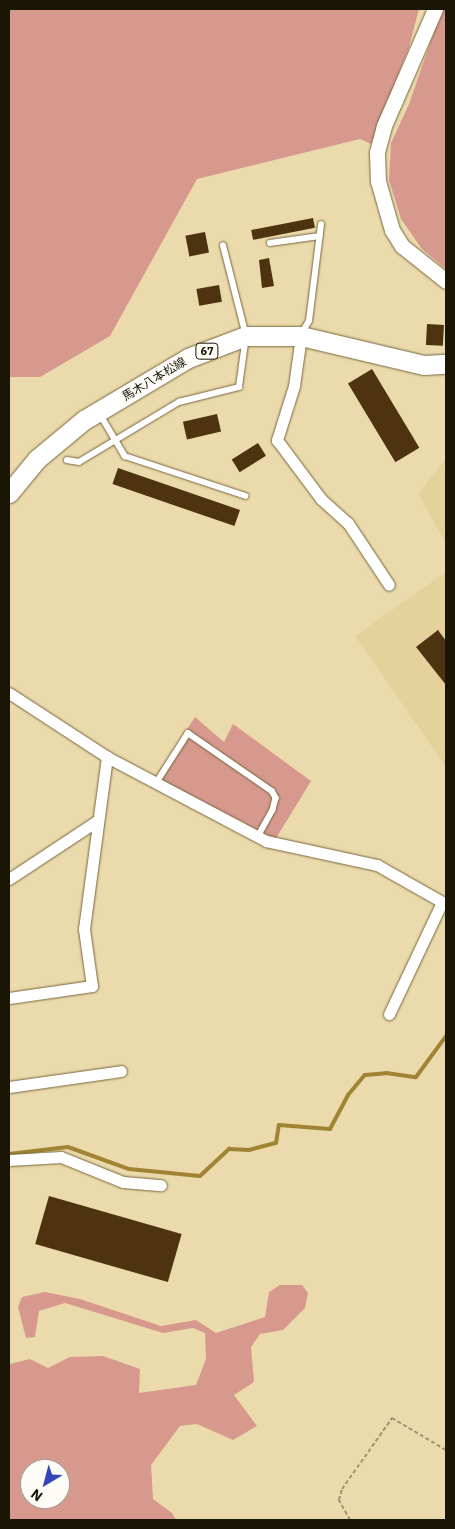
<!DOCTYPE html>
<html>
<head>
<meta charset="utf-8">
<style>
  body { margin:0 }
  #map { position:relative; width:455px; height:1529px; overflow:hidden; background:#ebdaac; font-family:"IBM Plex Sans","Noto Sans JP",sans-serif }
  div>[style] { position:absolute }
  .built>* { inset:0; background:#e5d19c }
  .green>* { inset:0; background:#d7998e }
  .stream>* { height:4px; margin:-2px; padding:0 2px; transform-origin:2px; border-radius:2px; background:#a08433 }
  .building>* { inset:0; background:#4e3310; transform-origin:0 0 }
  .path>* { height:2px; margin-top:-1px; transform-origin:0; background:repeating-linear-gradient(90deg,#a19370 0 4px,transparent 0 6.5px) }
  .roads { filter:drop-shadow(0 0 1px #77673d) drop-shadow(0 0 1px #77673d) }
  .service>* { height:5.5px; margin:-2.75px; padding:0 2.75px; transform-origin:2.75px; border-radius:2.75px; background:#fff }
  .minor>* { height:11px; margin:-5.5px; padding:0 5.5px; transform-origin:5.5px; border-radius:5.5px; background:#fff }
  .tertiary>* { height:15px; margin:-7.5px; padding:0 7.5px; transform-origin:7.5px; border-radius:7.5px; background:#fff }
  .primary>* { height:19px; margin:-9.5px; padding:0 9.5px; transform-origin:9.5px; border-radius:9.5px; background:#fff }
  span { translate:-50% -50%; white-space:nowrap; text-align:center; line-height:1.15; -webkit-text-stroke:5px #fdfcf7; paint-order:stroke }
  .shield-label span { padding:1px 4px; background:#fdfcf7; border:1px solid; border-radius:4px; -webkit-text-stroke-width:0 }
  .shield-label { font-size:11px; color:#1b1505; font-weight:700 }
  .street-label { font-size:12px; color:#1b1505 }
  .frame { position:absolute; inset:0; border:10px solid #1b1505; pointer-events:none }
  .north { position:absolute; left:20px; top:1459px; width:50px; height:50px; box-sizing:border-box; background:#fdfcf7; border:1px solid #a3a096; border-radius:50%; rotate:217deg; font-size:14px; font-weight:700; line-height:20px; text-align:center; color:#1b1505 }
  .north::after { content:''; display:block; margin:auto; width:18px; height:22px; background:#3347b9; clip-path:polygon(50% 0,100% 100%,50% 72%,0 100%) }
</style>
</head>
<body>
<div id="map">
  <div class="built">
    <i style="clip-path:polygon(446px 459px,446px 543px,418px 494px)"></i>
    <i style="clip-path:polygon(446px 572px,446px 767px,355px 636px)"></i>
  </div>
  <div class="green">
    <i style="clip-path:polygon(9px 9px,419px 9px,409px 47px,371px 144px,360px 139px,197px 179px,110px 336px,40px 377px,9px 377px)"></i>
    <i style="clip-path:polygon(442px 9px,446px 9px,446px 269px,422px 249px,401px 219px,389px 180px,391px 143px,409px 104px)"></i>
    <i style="clip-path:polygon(195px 717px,224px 742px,233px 724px,311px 781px,275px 840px,155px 778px)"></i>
    <i style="clip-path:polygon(evenodd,280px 1285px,302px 1285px,308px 1293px,305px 1308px,283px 1330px,260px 1334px,251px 1347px,254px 1382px,234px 1395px,257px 1426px,233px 1440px,197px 1424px,180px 1426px,151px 1465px,153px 1499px,172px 1513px,176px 1520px,9px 1520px,9px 1364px,30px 1359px,48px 1368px,70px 1357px,103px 1356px,140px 1369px,139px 1393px,196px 1385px,206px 1359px,205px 1333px,193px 1328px,163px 1333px,65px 1303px,39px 1311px,35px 1337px,26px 1338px,18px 1307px,22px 1297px,45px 1292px,80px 1299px,161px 1326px,196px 1320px,216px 1333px,265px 1317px,269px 1292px,280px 1285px,30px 1469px,60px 1469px,60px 1499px,30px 1499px,30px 1469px)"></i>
  </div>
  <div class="stream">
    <i style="left:9px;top:1154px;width:59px;rotate:-6.8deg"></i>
    <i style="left:68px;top:1147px;width:65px;rotate:19.8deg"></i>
    <i style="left:129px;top:1169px;width:71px;rotate:5.6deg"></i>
    <i style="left:200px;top:1176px;width:40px;rotate:-43deg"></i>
    <i style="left:229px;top:1149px;width:20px;rotate:3deg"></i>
    <i style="left:249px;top:1150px;width:28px;rotate:-15deg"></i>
    <i style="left:276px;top:1143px;width:18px;rotate:-81deg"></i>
    <i style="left:279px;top:1125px;width:51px;rotate:4.5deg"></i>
    <i style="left:330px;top:1129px;width:38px;rotate:-62deg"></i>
    <i style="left:348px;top:1095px;width:26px;rotate:-50deg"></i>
    <i style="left:365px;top:1075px;width:21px;rotate:-5deg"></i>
    <i style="left:386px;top:1073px;width:30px;rotate:8deg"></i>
    <i style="left:416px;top:1077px;width:51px;rotate:-53.8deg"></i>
  </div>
  <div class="building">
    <i style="left:313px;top:218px;width:10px;height:63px;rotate:79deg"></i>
    <i style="left:205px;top:232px;width:21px;height:20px;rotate:79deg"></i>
    <i style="clip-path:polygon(269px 258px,274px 286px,262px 288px,259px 260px)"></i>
    <i style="left:219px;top:285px;width:17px;height:23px;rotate:80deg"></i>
    <i style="left:427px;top:324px;width:17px;height:21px;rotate:3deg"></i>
    <i style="left:372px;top:369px;width:92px;height:28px;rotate:59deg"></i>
    <i style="left:217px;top:414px;width:18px;height:35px;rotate:77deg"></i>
    <i style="left:258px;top:443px;width:15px;height:31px;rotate:58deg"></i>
    <i style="left:118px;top:468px;width:129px;height:17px;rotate:19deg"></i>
    <i style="clip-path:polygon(438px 630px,446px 641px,446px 685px,416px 647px)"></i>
    <i style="left:49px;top:1196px;width:138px;height:50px;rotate:16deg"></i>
  </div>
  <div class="path">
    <i style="left:350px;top:1520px;width:23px;rotate:-119deg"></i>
    <i style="left:339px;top:1500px;width:11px;rotate:-75deg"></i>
    <i style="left:342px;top:1489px;width:87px;rotate:-54.8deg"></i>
    <i style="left:392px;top:1418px;width:63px;rotate:30.7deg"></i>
  </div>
  <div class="roads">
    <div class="service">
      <i style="left:270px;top:243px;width:50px;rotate:-8deg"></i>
      <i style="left:302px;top:333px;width:14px;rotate:-60deg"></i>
      <i style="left:309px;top:321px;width:97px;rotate:-82.9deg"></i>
      <i style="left:100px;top:414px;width:49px;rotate:59.2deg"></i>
      <i style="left:125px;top:456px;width:127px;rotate:18.3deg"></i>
      <i style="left:67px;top:460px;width:12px;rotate:9deg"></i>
      <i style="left:79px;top:462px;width:117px;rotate:-31deg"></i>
      <i style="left:179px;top:402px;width:62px;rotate:-14deg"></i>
      <i style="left:239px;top:387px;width:51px;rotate:-82.2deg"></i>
      <i style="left:246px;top:336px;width:93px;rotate:-104.3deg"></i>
      <i style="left:156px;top:783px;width:59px;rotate:-57.4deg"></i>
      <i style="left:188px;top:733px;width:102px;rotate:34.6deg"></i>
      <i style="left:272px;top:791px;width:8px;rotate:60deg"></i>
      <i style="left:276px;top:798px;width:12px;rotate:104deg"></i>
      <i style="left:273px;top:810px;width:31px;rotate:119deg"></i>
    </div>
    <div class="minor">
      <i style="left:301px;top:336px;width:50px;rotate:98deg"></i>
      <i style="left:294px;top:386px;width:57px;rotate:107.5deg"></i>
      <i style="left:277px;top:440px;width:74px;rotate:53.3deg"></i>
      <i style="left:321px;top:499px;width:36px;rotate:42deg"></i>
      <i style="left:348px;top:523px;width:74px;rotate:56.5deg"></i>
      <i style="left:9px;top:693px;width:117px;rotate:33.1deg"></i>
      <i style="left:107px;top:757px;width:180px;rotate:27.8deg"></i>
      <i style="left:266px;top:841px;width:114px;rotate:12.2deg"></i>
      <i style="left:377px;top:865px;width:75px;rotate:29.6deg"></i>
      <i style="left:442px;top:902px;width:124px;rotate:115.3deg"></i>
      <i style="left:9px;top:879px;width:105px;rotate:-33.4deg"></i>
      <i style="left:9px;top:998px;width:84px;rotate:-8.2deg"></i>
      <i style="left:92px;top:986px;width:58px;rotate:-98deg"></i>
      <i style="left:84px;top:929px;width:174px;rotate:-82.4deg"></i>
      <i style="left:9px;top:1087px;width:113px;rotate:-8.1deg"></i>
      <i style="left:9px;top:1160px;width:52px;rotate:-3.3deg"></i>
      <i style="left:61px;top:1157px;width:67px;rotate:22deg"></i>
      <i style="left:123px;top:1182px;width:38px;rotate:5deg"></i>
    </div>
    <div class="tertiary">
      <i style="left:435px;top:9px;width:128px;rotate:113.6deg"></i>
      <i style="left:384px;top:126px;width:28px;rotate:105deg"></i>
      <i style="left:377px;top:153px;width:28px;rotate:88deg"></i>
      <i style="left:378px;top:181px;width:51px;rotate:74.1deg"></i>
      <i style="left:392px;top:230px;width:19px;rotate:58deg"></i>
      <i style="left:402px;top:246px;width:56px;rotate:38.5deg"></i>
    </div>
    <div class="primary">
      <i style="left:9px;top:493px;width:44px;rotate:-50.5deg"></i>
      <i style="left:37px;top:459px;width:61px;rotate:-39.7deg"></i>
      <i style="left:84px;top:420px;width:121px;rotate:-30.8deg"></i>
      <i style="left:188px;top:358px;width:62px;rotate:-20.8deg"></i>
      <i style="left:246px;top:336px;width:55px"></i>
      <i style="left:301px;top:336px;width:126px;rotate:13.3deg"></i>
      <i style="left:424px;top:365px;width:22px;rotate:-3deg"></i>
    </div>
  </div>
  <div class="shield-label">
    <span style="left:207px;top:351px">67</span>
  </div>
  <div class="street-label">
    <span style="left:154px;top:379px;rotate:-31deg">馬木八本松線</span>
  </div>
  <div class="frame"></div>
  <div class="north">N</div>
</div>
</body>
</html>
